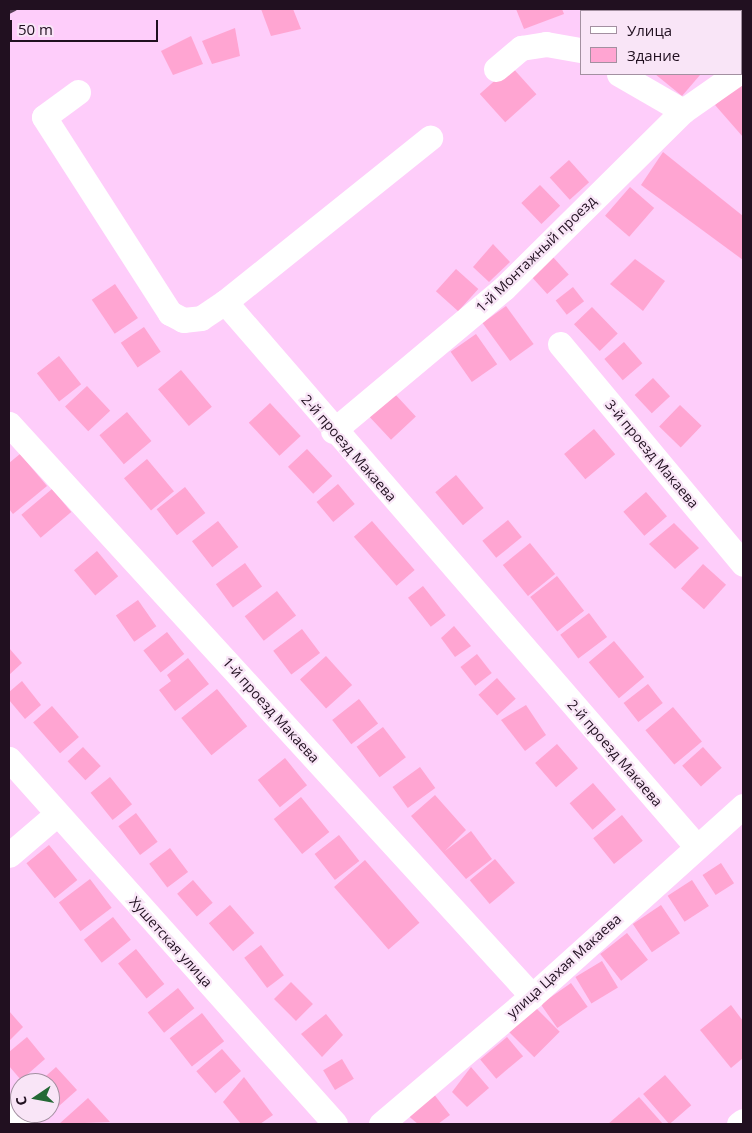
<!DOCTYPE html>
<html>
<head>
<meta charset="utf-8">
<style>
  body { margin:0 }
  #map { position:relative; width:752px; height:1133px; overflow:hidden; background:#fecdfa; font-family:"Open Sans",sans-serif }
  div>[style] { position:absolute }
  .building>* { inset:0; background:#ffa5d2; transform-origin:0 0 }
  .minor>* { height:25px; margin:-12.5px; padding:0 12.5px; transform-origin:12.5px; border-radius:12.5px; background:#fff }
  .rail>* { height:4px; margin:-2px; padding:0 2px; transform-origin:2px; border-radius:2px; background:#533b51 }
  span { translate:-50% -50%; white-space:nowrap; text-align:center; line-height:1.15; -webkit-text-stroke:4.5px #f9e5f7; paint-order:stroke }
  .street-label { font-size:14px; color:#211020 }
  .frame { position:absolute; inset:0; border:10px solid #211020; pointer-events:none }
  .legend { position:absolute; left:580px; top:10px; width:162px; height:65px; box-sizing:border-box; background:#f9e5f7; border:1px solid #a390a1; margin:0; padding:6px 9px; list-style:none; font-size:15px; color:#211020 }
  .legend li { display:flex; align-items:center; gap:10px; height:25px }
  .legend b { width:25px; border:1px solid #a390a1 }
  .north { position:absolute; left:10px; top:1073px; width:50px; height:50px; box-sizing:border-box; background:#f9e5f7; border:1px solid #a390a1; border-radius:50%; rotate:258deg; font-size:14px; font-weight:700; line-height:20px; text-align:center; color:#211020 }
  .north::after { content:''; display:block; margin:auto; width:18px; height:22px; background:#246935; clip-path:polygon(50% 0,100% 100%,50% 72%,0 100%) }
  .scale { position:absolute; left:10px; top:20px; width:148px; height:22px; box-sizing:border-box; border:2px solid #211020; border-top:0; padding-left:6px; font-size:15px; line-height:18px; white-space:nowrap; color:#211020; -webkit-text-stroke:4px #f9e5f7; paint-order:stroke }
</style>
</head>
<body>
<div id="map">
  <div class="building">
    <i style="clip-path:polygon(261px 9px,293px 9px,301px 29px,271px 36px)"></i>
    <i style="clip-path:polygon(516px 9px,562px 9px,564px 14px,524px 29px)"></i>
    <i style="clip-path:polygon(235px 28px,240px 56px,212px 64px,202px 41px)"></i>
    <i style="clip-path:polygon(191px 36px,203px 64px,173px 75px,161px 51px)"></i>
    <i style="left:511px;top:66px;width:38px;height:42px;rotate:48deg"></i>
    <i style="clip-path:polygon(655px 74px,699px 74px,700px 75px,682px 96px)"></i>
    <i style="clip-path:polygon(742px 83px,743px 85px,743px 137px,715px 105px)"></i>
    <i style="clip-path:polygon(663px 152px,743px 216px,743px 260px,641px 185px)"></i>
    <i style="left:569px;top:160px;width:30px;height:26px;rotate:48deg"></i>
    <i style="left:540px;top:185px;width:29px;height:26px;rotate:46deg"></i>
    <i style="left:630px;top:187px;width:32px;height:38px;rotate:41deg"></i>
    <i style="clip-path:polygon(493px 244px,510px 262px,489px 282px,473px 267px)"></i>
    <i style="left:552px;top:256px;width:25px;height:29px;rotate:48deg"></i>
    <i style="clip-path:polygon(635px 259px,665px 281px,643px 311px,610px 284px)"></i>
    <i style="left:456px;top:269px;width:30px;height:30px;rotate:42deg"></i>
    <i style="left:115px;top:284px;width:41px;height:28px;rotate:56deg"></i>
    <i style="left:573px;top:287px;width:18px;height:22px;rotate:52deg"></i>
    <i style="left:506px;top:306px;width:47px;height:29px;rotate:54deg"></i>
    <i style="left:592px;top:307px;width:37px;height:25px;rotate:46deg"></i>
    <i style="left:144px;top:327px;width:30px;height:28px;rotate:56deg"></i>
    <i style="left:476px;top:334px;width:37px;height:31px;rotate:55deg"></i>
    <i style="left:624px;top:342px;width:28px;height:26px;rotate:49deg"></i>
    <i style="left:59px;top:356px;width:36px;height:28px;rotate:52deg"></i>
    <i style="left:181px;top:370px;width:48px;height:30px;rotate:50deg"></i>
    <i style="left:653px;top:378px;width:25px;height:25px;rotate:47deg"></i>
    <i style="left:87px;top:386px;width:34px;height:30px;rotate:47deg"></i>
    <i style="left:392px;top:391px;width:35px;height:34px;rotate:47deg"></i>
    <i style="left:270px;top:403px;width:45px;height:29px;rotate:47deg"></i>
    <i style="left:680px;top:405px;width:30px;height:30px;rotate:44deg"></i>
    <i style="left:127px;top:412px;width:38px;height:36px;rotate:50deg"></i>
    <i style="left:594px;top:429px;width:33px;height:39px;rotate:50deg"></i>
    <i style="left:307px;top:449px;width:37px;height:26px;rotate:47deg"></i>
    <i style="clip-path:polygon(20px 454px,47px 486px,13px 514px,9px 509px,9px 463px)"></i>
    <i style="left:147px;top:459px;width:42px;height:30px;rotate:50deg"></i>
    <i style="left:456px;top:475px;width:43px;height:27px;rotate:50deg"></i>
    <i style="left:338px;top:484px;width:26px;height:28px;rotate:50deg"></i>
    <i style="left:185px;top:487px;width:33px;height:36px;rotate:52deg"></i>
    <i style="left:52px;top:489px;width:30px;height:40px;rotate:50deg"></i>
    <i style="left:646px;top:492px;width:32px;height:30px;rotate:49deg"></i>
    <i style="left:508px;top:520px;width:22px;height:33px;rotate:51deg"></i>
    <i style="left:218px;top:521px;width:33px;height:33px;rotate:52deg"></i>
    <i style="left:372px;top:521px;width:65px;height:24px;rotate:49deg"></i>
    <i style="clip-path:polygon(674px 523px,699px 548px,675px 569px,649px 544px)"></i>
    <i style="left:530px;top:543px;width:40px;height:35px;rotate:51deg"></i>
    <i style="left:97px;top:551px;width:33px;height:30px;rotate:50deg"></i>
    <i style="left:245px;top:563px;width:29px;height:36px;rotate:54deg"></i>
    <i style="left:703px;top:564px;width:31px;height:33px;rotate:42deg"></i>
    <i style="left:557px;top:576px;width:44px;height:34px;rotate:52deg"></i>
    <i style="left:423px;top:586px;width:37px;height:19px;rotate:52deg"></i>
    <i style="left:277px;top:591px;width:31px;height:41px;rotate:52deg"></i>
    <i style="left:138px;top:600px;width:32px;height:27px;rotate:55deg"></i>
    <i style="left:589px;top:613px;width:30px;height:36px;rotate:53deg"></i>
    <i style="clip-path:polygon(454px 626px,471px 646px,455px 657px,441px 638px)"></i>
    <i style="left:302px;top:629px;width:30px;height:36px;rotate:53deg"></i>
    <i style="left:167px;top:632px;width:28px;height:30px;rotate:52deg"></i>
    <i style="left:614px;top:641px;width:47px;height:33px;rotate:50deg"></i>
    <i style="clip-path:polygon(9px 648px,22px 663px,9px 675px)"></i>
    <i style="left:477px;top:654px;width:24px;height:21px;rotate:52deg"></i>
    <i style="left:326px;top:656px;width:39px;height:35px;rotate:48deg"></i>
    <i style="clip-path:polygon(188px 658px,209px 684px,175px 711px,159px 690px,171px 681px,167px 675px)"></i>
    <i style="left:497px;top:678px;width:28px;height:25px;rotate:48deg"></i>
    <i style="clip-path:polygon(22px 681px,41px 705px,25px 719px,9px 700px,9px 692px)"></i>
    <i style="left:648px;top:684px;width:24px;height:31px;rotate:52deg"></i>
    <i style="left:217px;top:689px;width:48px;height:46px;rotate:51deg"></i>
    <i style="left:359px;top:699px;width:31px;height:34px;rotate:52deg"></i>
    <i style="clip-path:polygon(526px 705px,546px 735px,525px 751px,501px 720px)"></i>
    <i style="left:52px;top:706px;width:41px;height:25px;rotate:49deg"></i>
    <i style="left:673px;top:707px;width:45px;height:36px;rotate:50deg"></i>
    <i style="left:383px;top:727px;width:38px;height:33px;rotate:53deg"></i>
    <i style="left:557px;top:744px;width:32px;height:29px;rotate:49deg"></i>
    <i style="left:83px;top:747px;width:26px;height:21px;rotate:47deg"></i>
    <i style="left:703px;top:747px;width:28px;height:28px;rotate:48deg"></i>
    <i style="left:285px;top:758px;width:35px;height:35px;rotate:51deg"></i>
    <i style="left:420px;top:767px;width:26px;height:34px;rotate:54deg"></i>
    <i style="left:110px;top:777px;width:35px;height:25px;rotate:51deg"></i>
    <i style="left:593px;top:783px;width:35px;height:31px;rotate:49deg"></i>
    <i style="clip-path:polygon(435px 795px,466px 830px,445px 851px,471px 831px,492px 859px,466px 879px,411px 816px)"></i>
    <i style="left:301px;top:797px;width:45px;height:35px;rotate:51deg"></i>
    <i style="left:136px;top:813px;width:36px;height:22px;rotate:53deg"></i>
    <i style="left:622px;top:815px;width:33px;height:37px;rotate:51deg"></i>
    <i style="left:339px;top:835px;width:33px;height:31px;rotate:52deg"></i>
    <i style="left:49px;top:845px;width:45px;height:29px;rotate:51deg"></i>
    <i style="left:170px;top:848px;width:30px;height:26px;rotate:53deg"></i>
    <i style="left:495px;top:859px;width:31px;height:33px;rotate:50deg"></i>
    <i style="left:365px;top:860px;width:83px;height:41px;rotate:49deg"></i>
    <i style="left:721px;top:863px;width:24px;height:22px;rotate:57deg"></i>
    <i style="left:90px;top:879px;width:36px;height:39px;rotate:53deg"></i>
    <i style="left:193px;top:880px;width:30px;height:21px;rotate:49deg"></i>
    <i style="left:692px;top:880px;width:31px;height:29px;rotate:57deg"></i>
    <i style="left:230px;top:905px;width:37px;height:28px;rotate:49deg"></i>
    <i style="left:661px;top:905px;width:34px;height:34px;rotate:56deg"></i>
    <i style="left:113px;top:917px;width:29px;height:37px;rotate:52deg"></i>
    <i style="left:627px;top:933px;width:34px;height:34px;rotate:52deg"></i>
    <i style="left:261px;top:945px;width:38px;height:21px;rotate:53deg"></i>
    <i style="left:136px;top:949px;width:45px;height:23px;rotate:51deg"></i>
    <i style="left:602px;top:961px;width:31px;height:31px;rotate:59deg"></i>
    <i style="left:291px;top:982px;width:31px;height:24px;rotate:45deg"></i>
    <i style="left:571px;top:983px;width:29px;height:37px;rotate:55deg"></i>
    <i style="left:178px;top:988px;width:26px;height:39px;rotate:51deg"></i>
    <i style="clip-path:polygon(731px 1005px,743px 1021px,743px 1058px,731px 1068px,700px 1030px)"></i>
    <i style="left:535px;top:1007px;width:35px;height:36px;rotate:45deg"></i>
    <i style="clip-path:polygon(9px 1011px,23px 1027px,9px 1041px)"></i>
    <i style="left:202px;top:1013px;width:36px;height:41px;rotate:52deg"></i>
    <i style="clip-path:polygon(326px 1014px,343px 1035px,322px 1057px,301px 1034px)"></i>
    <i style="clip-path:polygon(27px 1037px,45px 1059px,21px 1080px,9px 1066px,9px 1052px)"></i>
    <i style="left:507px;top:1037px;width:25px;height:35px;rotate:50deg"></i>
    <i style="left:222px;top:1049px;width:29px;height:34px;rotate:49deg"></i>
    <i style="left:342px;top:1059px;width:23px;height:22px;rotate:59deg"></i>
    <i style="clip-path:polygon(56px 1067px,77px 1090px,50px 1114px,50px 1083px,38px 1083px)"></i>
    <i style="clip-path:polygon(471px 1067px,489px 1088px,467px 1107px,452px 1092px)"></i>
    <i style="left:665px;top:1075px;width:40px;height:29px;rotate:49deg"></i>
    <i style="clip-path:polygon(244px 1077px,273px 1115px,260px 1124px,241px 1124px,223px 1102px)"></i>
    <i style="clip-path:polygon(433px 1093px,450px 1115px,438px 1124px,418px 1124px,406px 1114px)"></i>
    <i style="clip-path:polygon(639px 1097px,663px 1124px,608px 1124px)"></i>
    <i style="clip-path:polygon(88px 1098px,110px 1122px,59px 1124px)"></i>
  </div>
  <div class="minor">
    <i style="left:496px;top:69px;width:33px;rotate:-40deg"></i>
    <i style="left:521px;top:48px;width:25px;rotate:-9deg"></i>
    <i style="left:546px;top:44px;width:36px;rotate:10deg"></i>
    <i style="left:619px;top:74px;width:74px;rotate:30deg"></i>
    <i style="left:78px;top:92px;width:42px;rotate:143.7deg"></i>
    <i style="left:44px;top:117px;width:233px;rotate:57.3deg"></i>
    <i style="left:170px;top:313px;width:15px;rotate:28deg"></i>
    <i style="left:183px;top:320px;width:18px;rotate:-6deg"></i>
    <i style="left:201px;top:318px;width:29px;rotate:-34deg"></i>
    <i style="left:225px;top:302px;width:720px;rotate:49.11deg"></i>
    <i style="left:225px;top:302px;width:263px;rotate:-38.7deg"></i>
    <i style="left:560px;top:344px;width:286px;rotate:50.2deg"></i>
    <i style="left:9px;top:424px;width:775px;rotate:47.56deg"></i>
    <i style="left:333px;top:431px;width:223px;rotate:-39.9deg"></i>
    <i style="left:504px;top:288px;width:252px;rotate:-44.7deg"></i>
    <i style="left:683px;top:111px;width:65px;rotate:-34.9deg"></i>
    <i style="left:9px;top:759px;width:489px;rotate:48.2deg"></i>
    <i style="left:9px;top:855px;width:63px;rotate:-40.5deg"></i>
    <i style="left:9px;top:1107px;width:23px;rotate:49deg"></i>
    <i style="left:381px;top:1124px;width:198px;rotate:-40.3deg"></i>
    <i style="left:532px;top:996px;width:284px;rotate:-42deg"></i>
    <i style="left:739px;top:1124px;width:5px;rotate:-37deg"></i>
  </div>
  <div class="rail">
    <i style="left:9px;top:12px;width:7px;rotate:-27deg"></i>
  </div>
  <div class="street-label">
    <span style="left:536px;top:254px;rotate:-44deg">1-й Монтажный проезд</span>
    <span style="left:349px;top:448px;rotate:49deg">2-й проезд Макаева</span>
    <span style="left:652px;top:454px;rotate:50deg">3-й проезд Макаева</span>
    <span style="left:271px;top:710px;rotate:48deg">1-й проезд Макаева</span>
    <span style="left:615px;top:753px;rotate:49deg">2-й проезд Макаева</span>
    <span style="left:171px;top:942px;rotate:48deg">Хушетская улица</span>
    <span style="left:564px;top:966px;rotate:-42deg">улица Цахая Макаева</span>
  </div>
  <div class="frame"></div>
  <ul class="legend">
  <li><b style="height:6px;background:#fff"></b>Улица</li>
  <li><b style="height:14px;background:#ffa5d2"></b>Здание</li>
  </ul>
  <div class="north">С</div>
  <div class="scale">50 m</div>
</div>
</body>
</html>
